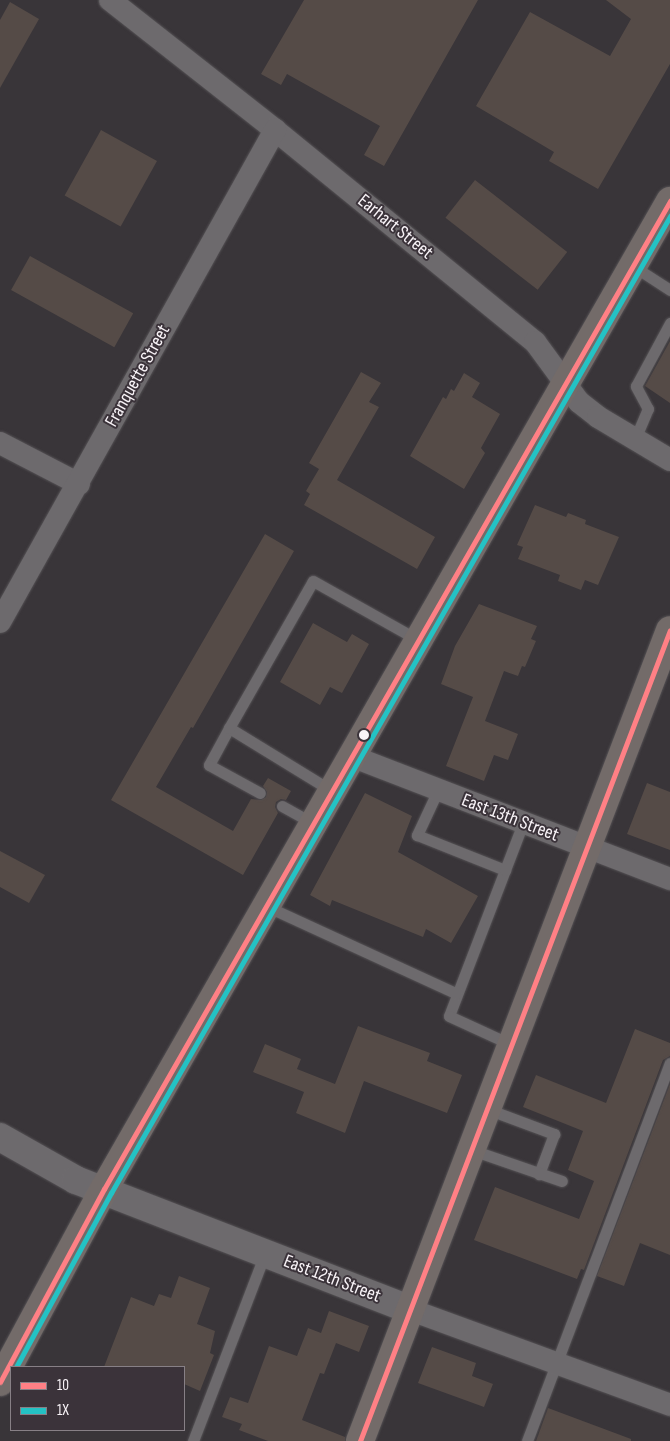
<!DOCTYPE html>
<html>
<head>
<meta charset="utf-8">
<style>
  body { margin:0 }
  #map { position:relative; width:670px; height:1441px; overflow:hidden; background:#393539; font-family:"Sofia Sans Condensed",sans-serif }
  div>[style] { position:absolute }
  .building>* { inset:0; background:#554b47; transform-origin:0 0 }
  .roads { filter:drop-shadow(0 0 1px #545154) drop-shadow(0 0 1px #545154) }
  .service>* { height:11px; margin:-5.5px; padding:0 5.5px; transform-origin:5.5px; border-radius:5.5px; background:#6d6a6d }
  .minor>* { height:22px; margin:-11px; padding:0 11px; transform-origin:11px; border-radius:11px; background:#6d6a6d }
  .tertiary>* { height:28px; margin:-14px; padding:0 14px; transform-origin:14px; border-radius:14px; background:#6d6a6d }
  .primary>* { height:28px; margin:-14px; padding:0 14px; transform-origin:14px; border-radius:14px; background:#736b69 }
  .bus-1>* { height:5px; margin:-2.5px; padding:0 2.5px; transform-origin:2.5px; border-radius:2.5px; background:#ff8085 }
  .bus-2>* { height:5px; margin:-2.5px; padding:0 2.5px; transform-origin:2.5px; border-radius:2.5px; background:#24c2c4 }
  .dots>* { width:14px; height:14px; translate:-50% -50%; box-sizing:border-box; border:2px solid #3b333a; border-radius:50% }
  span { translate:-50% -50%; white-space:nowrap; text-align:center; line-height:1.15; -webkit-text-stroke:4px #3b333a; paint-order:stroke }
  .street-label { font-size:19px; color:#f8f3f7 }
  .legend { position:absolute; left:10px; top:1366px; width:175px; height:65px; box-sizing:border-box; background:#3b333a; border:1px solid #878086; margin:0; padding:6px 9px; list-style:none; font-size:15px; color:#f8f3f7 }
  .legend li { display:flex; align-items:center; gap:10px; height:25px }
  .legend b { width:25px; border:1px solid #878086 }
</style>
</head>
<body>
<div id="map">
  <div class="building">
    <i style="clip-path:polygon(304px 0,478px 0,384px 166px,364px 155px,380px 126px,287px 74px,281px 85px,261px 74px)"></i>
    <i style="clip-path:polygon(606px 0,670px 0,670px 64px,598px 189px,549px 161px,554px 152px,476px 106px,530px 12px,610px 56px,631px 19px)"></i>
    <i style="clip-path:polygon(10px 2px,39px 19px,0 88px,0 20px)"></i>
    <i style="left:101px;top:130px;width:64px;height:75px;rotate:29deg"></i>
    <i style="left:475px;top:180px;width:117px;height:48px;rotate:38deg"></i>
    <i style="left:30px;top:256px;width:118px;height:39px;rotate:29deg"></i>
    <i style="clip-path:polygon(670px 341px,670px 403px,645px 386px)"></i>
    <i style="clip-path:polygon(361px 372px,381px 383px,369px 402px,379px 407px,337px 480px,435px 537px,417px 569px,304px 505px,310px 494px,306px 491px,319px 469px,309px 463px)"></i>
    <i style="clip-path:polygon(464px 373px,480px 383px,472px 397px,500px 414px,481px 448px,485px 453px,464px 489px,410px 456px,443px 397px,446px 399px,451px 389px,454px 391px)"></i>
    <i style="clip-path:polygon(535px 505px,566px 517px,568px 513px,586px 520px,585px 524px,619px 537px,598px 585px,585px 580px,581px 590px,558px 581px,560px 575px,518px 559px,523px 547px,517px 545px)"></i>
    <i style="clip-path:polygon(265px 534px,294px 551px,193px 728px,191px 727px,156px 787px,233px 831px,251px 799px,261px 800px,266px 797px,267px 792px,263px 786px,268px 778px,291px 791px,286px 800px,281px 799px,276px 802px,275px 807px,278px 813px,243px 875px,111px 800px)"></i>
    <i style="clip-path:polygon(479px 604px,537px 626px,531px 639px,536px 641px,525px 667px,522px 666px,518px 676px,504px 671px,485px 721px,518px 734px,508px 760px,494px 755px,484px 781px,446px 766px,473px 697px,441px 684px,455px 646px)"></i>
    <i style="clip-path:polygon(313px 623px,347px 642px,352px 634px,369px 644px,342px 693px,330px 687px,320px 705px,280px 682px)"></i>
    <i style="clip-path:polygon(647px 783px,670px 792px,670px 850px,627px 834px)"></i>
    <i style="clip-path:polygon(365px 793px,412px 816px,398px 852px,478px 896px,451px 943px,426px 929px,423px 937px,332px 900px,330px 906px,310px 895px)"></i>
    <i style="clip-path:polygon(0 851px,45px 875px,29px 903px,0 887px)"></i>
    <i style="clip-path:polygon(358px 1026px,430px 1053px,427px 1061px,462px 1075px,447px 1113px,364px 1081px,345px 1133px,296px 1113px,304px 1092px,253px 1072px,265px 1044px,301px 1059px,297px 1069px,335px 1084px)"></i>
    <i style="clip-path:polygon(635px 1029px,670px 1043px,670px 1056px,663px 1060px,584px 1270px,581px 1269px,577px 1279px,474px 1240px,495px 1187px,579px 1219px,594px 1181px,568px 1170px,583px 1131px,523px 1107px,536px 1075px,606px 1103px)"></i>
    <i style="clip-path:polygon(670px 1084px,670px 1255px,640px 1243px,624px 1286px,597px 1276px)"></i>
    <i style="clip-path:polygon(179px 1276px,210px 1288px,197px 1324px,215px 1331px,210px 1353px,214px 1355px,200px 1391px,184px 1384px,184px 1367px,104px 1367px,131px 1297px,154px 1306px,159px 1294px,171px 1298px)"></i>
    <i style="clip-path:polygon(329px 1311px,369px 1326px,359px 1352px,336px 1343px,324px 1374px,320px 1373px,302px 1420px,345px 1437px,345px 1441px,268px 1441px,239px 1430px,242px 1424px,222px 1417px,230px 1397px,248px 1403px,269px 1346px,297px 1356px,308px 1328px,321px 1333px)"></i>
    <i style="clip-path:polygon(432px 1347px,476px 1363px,472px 1376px,493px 1384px,484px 1407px,418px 1383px)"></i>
    <i style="clip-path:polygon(548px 1408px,631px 1439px,631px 1441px,536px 1441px)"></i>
  </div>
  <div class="roads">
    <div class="service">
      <i style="left:633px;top:266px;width:44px;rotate:33deg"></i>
      <i style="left:635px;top:439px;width:33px;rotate:-67deg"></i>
      <i style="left:648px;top:409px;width:26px;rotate:-118deg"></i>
      <i style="left:636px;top:386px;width:72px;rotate:-61.6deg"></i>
      <i style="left:229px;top:728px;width:42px;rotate:118.4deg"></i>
      <i style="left:209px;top:765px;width:58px;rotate:28.8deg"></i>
      <i style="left:438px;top:790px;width:50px;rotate:115deg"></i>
      <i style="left:417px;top:835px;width:95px;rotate:21.7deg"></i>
      <i style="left:505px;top:870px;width:156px;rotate:111deg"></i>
      <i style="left:449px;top:1016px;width:69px;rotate:24.7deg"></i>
      <i style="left:332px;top:791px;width:121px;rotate:-148.5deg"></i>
      <i style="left:229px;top:728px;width:169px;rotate:-60.3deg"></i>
      <i style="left:313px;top:581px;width:120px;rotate:29.3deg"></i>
      <i style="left:282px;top:806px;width:35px;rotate:29deg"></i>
      <i style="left:505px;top:870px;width:50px;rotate:-69deg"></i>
      <i style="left:266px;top:906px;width:210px;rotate:24.7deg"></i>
      <i style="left:487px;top:1109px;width:72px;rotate:20.5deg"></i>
      <i style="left:554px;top:1134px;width:43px;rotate:110.6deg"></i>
      <i style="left:472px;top:1150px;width:95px;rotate:19deg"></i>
      <i style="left:193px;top:1441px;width:201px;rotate:-69deg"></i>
      <i style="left:527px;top:1441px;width:404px;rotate:-69.3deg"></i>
    </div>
    <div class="minor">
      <i style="left:110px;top:0;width:210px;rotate:38.2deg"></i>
      <i style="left:275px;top:130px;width:335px;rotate:39.2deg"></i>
      <i style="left:535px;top:342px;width:74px;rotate:53.7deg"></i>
      <i style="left:579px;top:402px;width:24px;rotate:38deg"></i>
      <i style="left:598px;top:417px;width:84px;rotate:30.8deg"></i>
      <i style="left:0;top:443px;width:89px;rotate:27.4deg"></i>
      <i style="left:0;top:622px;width:564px;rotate:-60.8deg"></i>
      <i style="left:351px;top:756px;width:342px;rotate:21.1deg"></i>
      <i style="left:411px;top:1310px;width:276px;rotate:20.1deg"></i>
    </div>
    <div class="tertiary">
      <i style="left:0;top:1137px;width:87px;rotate:29.5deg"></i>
      <i style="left:76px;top:1180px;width:359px;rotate:21.2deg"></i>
    </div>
    <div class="primary">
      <i style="left:0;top:1382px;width:219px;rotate:-61.7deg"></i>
      <i style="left:104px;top:1189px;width:1139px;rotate:-60.19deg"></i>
      <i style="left:360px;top:1441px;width:868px;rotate:-69.08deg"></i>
    </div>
  </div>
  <div class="bus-1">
    <i style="left:0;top:1382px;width:219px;rotate:-61.7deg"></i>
    <i style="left:104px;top:1189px;width:1139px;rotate:-60.19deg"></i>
    <i style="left:360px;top:1441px;width:868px;rotate:-69.08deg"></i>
  </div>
  <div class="bus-2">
    <i style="left:16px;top:1367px;width:198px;rotate:-61.4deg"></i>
    <i style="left:111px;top:1193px;width:1126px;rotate:-60.22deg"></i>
  </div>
  <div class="dots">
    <i style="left:364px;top:735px;background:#f8f3f7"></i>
  </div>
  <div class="street-label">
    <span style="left:395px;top:227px;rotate:39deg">Earhart Street</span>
    <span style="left:138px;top:376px;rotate:-61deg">Franquette Street</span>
    <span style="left:510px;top:818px;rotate:21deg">East 13th Street</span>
    <span style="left:332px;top:1279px;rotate:21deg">East 12th Street</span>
  </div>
  <ul class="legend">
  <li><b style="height:6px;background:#ff8085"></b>10</li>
  <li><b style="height:6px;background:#24c2c4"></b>1X</li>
  </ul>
</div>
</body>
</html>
